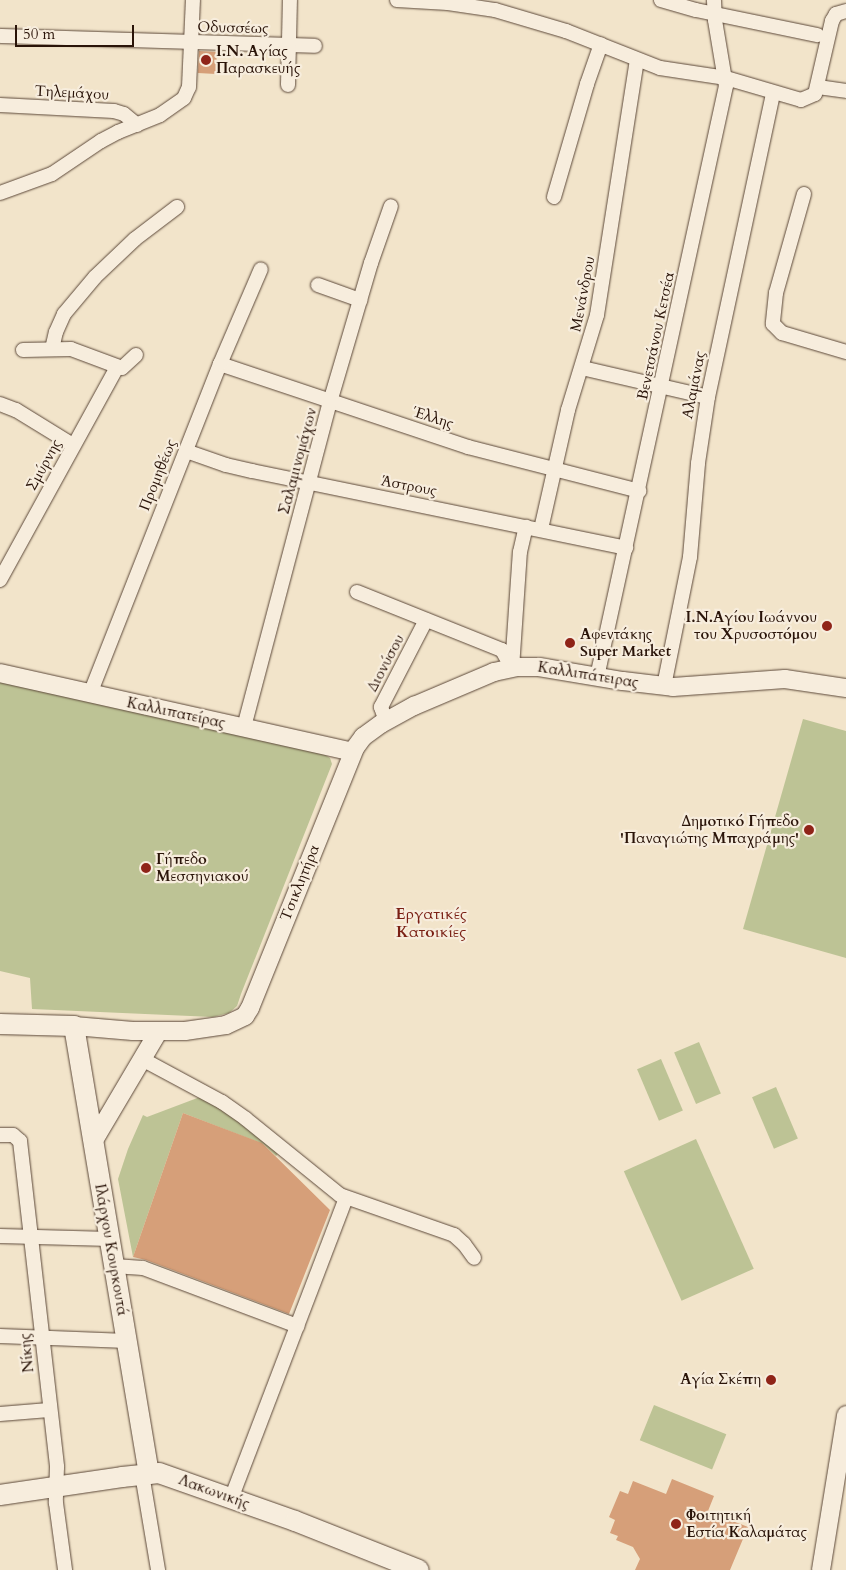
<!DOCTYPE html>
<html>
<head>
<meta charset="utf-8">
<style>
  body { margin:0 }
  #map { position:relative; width:846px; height:1570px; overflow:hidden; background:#f2e4ca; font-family:Cardo,serif }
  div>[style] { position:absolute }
  .green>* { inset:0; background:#bdc395; transform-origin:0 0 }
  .building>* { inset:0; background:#d69f79; transform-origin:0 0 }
  .roads { filter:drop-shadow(0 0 1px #5c4839) drop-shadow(0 0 1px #5c4839) }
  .minor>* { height:14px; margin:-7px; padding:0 7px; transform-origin:7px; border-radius:7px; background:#f7eddd }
  .tertiary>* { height:18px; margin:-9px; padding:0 9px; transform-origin:9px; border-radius:9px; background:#f7eddd }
  .secondary>* { height:20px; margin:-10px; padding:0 10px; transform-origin:10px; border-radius:10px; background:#f7eddd }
  .dots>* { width:14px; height:14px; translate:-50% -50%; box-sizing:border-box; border:2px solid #f7eddd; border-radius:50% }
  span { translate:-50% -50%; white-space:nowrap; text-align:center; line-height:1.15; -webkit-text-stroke:4.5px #f7eddd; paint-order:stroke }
  .street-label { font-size:15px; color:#2a1409 }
  .poi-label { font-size:15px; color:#2a1409; font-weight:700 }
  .left { translate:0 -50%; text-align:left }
  .right { translate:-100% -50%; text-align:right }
  .neighbourhood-label { font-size:16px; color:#7a1f14; font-weight:700 }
  .scale { position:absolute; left:15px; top:25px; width:119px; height:22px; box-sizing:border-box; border:2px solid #2a1409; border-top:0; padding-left:6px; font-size:15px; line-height:18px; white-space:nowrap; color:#2a1409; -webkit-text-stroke:4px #f7eddd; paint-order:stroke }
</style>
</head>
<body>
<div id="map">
  <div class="green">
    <i style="clip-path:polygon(0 682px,321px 752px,330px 758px,332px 764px,241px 994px,237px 1006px,229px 1013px,213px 1017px,32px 1009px,30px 978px,0 971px)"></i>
    <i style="clip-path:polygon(803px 719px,846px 731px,846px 958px,743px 929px)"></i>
    <i style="left:699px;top:1042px;width:56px;height:27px;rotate:67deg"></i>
    <i style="left:661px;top:1059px;width:56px;height:26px;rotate:67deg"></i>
    <i style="left:776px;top:1087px;width:56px;height:26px;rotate:67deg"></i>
    <i style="clip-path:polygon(200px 1097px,213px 1104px,258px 1135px,278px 1154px,276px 1156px,263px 1144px,183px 1113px,133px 1257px,118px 1179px,128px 1149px,143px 1115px,147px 1117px)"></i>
    <i style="left:696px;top:1139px;width:142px;height:79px;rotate:66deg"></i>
    <i style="left:654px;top:1405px;width:78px;height:38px;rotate:22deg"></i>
  </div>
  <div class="building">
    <i style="left:199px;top:51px;width:18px;height:22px;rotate:3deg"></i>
    <i style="clip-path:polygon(183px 1113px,262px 1143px,330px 1210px,289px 1314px,146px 1260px,133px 1257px)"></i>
    <i style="clip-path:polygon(672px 1479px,714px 1496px,708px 1511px,748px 1527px,730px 1570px,635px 1570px,640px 1559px,633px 1547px,616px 1540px,618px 1536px,610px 1533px,615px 1520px,609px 1517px,620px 1491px,628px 1494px,633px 1481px,666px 1494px)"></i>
  </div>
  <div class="roads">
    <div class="minor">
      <i style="left:397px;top:0;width:51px;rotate:3.4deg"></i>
      <i style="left:448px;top:3px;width:48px;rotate:8.5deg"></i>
      <i style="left:495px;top:10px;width:74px;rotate:16.5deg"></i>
      <i style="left:566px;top:31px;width:101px;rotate:21.5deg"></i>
      <i style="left:660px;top:68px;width:67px;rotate:8.6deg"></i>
      <i style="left:726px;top:78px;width:78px;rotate:16.3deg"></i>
      <i style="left:801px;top:100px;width:15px;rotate:-23deg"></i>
      <i style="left:815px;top:94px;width:75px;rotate:-76.9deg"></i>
      <i style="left:832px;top:21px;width:8px;rotate:-60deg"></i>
      <i style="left:836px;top:14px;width:10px;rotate:-17deg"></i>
      <i style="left:661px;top:0;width:36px;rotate:16deg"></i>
      <i style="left:696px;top:10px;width:124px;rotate:11.7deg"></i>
      <i style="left:0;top:36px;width:315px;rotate:1.8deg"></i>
      <i style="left:288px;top:85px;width:85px;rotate:-88.7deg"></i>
      <i style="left:818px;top:87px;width:28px;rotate:8deg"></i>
      <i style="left:0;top:105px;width:114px;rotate:3deg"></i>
      <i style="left:114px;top:111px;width:10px;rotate:17deg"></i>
      <i style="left:124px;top:114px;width:17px;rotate:40deg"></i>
      <i style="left:0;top:193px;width:55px;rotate:-20.1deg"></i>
      <i style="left:52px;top:174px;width:59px;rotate:-34deg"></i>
      <i style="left:101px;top:141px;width:19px;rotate:-28deg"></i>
      <i style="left:118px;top:132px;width:45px;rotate:-22deg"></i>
      <i style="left:160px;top:115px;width:29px;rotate:-35deg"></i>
      <i style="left:184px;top:98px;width:12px;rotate:-66deg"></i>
      <i style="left:189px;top:87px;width:87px;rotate:-87.4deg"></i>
      <i style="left:804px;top:194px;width:103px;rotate:105.8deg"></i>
      <i style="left:776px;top:293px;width:31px;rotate:96deg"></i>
      <i style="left:773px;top:324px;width:13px;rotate:45deg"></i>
      <i style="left:782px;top:333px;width:67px;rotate:16.5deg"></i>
      <i style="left:554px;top:197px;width:118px;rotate:-73.7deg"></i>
      <i style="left:587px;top:84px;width:42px;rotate:-70.7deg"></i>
      <i style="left:318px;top:285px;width:45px;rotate:19.7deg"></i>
      <i style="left:52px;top:349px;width:17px;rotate:-77deg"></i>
      <i style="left:56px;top:332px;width:20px;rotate:-66deg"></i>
      <i style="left:64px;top:314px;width:48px;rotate:-50deg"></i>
      <i style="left:95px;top:277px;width:55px;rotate:-43.5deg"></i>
      <i style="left:135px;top:239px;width:53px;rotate:-37.3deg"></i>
      <i style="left:23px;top:350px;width:48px;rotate:-1.2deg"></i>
      <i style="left:71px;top:349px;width:54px;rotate:20.4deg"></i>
      <i style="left:122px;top:368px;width:19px;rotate:-43deg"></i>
      <i style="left:220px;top:364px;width:262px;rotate:18.5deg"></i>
      <i style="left:468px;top:447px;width:177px;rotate:14.4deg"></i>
      <i style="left:582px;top:368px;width:129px;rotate:13deg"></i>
      <i style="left:0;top:404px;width:17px;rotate:21deg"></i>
      <i style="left:16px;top:410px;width:67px;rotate:31.6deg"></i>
      <i style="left:186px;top:451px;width:42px;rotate:19.3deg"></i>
      <i style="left:226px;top:465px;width:27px;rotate:13deg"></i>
      <i style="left:252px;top:471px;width:382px;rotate:11.6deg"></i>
      <i style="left:541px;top:529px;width:122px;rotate:-77.2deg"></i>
      <i style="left:568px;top:410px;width:99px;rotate:-73deg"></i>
      <i style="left:597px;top:315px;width:258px;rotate:-81.1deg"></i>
      <i style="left:0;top:580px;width:243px;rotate:-61.2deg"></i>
      <i style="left:357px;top:592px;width:156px;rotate:21.8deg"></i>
      <i style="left:502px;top:650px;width:21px;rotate:61deg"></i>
      <i style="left:512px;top:668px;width:116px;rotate:-86.1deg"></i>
      <i style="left:520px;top:552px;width:26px;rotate:-77deg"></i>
      <i style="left:597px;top:677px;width:605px;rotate:-77.69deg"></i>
      <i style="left:726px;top:86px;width:67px;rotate:-99.5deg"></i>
      <i style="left:715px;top:20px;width:20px;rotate:-93deg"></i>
      <i style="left:664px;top:686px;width:132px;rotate:-78.6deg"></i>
      <i style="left:690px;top:557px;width:94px;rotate:-85.1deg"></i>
      <i style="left:698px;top:463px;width:67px;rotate:-81.4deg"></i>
      <i style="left:708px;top:397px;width:311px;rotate:-77.9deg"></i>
      <i style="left:90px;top:694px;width:355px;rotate:-68.5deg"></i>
      <i style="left:220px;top:364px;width:103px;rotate:-66.7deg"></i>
      <i style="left:386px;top:721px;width:15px;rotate:-110deg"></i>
      <i style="left:381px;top:707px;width:98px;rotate:-62.7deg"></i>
      <i style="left:244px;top:727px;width:336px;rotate:-75.2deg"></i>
      <i style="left:330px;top:402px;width:145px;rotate:-73.6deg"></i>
      <i style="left:371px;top:263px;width:60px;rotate:-70.7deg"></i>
      <i style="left:142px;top:1059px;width:91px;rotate:28.3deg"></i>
      <i style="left:222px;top:1102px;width:29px;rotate:35deg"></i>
      <i style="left:246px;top:1119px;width:121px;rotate:39deg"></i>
      <i style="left:340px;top:1195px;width:121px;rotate:19.3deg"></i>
      <i style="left:454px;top:1235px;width:13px;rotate:42deg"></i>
      <i style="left:464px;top:1244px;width:17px;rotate:54deg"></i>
      <i style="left:0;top:1135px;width:13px"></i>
      <i style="left:13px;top:1135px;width:9px;rotate:41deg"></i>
      <i style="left:20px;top:1141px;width:328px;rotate:83.5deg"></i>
      <i style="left:57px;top:1467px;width:36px;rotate:92deg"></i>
      <i style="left:56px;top:1503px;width:68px;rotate:82.3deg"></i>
      <i style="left:0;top:1236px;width:110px;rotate:1.6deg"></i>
      <i style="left:114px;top:1266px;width:29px;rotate:4deg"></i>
      <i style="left:143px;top:1268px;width:165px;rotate:20.6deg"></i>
      <i style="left:0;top:1336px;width:127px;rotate:2.3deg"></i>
      <i style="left:0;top:1414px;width:49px;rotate:-4.7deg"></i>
      <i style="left:142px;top:1474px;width:97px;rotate:80.5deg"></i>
      <i style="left:231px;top:1499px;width:322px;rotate:-69.1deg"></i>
    </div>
    <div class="tertiary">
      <i style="left:0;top:673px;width:361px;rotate:12.6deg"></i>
      <i style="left:74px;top:1026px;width:59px;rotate:4.8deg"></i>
      <i style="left:133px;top:1031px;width:52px"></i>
      <i style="left:185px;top:1031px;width:41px;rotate:-8.3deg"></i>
      <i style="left:226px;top:1025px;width:21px;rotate:-25deg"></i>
      <i style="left:245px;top:1016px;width:9px;rotate:-58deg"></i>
      <i style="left:250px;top:1008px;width:280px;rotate:-68deg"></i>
      <i style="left:355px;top:748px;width:14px;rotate:-54deg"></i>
      <i style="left:363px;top:737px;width:22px;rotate:-36deg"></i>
      <i style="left:381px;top:724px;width:38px;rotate:-29deg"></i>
      <i style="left:414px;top:706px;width:87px;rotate:-23deg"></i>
      <i style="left:494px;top:672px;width:25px;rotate:-12deg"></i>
      <i style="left:518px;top:667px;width:21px"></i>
      <i style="left:539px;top:667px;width:85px;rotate:9.5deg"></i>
      <i style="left:623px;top:681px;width:50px;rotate:6.8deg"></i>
      <i style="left:673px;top:687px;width:112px;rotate:-4.1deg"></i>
      <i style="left:785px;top:679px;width:62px;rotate:8.4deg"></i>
      <i style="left:93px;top:1142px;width:128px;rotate:-59.4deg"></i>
      <i style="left:821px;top:1570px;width:157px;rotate:-80.8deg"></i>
    </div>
    <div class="secondary">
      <i style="left:0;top:1024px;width:74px;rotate:1.5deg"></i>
      <i style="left:74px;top:1026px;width:454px;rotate:80.5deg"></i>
      <i style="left:0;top:1495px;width:123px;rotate:-8.4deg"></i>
      <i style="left:122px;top:1477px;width:37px;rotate:-6deg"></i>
      <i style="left:159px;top:1473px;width:144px;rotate:19.4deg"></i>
      <i style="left:295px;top:1521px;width:133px;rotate:21.6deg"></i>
    </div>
  </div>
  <div class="dots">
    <i style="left:206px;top:60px;background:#8f2418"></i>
    <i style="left:827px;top:626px;background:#8f2418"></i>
    <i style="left:570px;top:643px;background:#8f2418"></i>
    <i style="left:809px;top:830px;background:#8f2418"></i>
    <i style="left:146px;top:868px;background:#8f2418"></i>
    <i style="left:771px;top:1380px;background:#8f2418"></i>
    <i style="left:676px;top:1524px;background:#8f2418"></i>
  </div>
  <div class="street-label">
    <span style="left:233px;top:28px;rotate:1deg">Οδυσσέως</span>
    <span style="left:72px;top:93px;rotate:3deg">Τηλεμάχου</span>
    <span style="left:583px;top:294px;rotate:-79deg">Μενάνδρου</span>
    <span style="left:656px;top:336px;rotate:-78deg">Βενετσάνου Κετσέα</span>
    <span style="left:694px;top:385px;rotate:-79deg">Αλαμάνας</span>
    <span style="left:433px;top:418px;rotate:18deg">Έλλης</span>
    <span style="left:298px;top:461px;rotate:-75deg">Σαλαμινομάχων</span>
    <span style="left:44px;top:465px;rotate:-61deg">Σμύρνης</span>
    <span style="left:158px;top:475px;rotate:-68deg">Προμηθέως</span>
    <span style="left:409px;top:486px;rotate:11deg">Άστρους</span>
    <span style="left:386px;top:663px;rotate:-62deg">Διονύσου</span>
    <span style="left:588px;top:675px;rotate:9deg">Καλλιπάτειρας</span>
    <span style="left:176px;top:713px;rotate:12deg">Καλλιπατείρας</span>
    <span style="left:300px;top:883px;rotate:-68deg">Τσικλητήρα</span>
    <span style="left:111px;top:1250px;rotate:80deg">Ιλάρχου Κουρκουτά</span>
    <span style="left:27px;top:1353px;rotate:-96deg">Νίκης</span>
    <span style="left:214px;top:1492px;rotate:20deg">Λακωνικής</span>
  </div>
  <div class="poi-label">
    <span class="left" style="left:216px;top:60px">Ι.Ν. Αγίας<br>Παρασκευής</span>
    <span class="right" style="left:817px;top:626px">Ι.Ν.Αγίου Ιωάννου<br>του Χρυσοστόμου</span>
    <span class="left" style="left:580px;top:643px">Αφεντάκης<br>Super Market</span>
    <span class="right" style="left:799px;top:830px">Δημοτικό Γήπεδο<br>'Παναγιώτης Μπαχράμης'</span>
    <span class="left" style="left:156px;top:868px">Γήπεδο<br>Μεσσηνιακού</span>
    <span class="right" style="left:761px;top:1380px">Αγία Σκέπη</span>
    <span class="left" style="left:686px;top:1524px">Φοιτητική<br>Εστία Καλαμάτας</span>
  </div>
  <div class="neighbourhood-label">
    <span style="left:431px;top:923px">Εργατικές<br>Κατοικίες</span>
  </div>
  <div class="scale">50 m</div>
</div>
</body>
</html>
